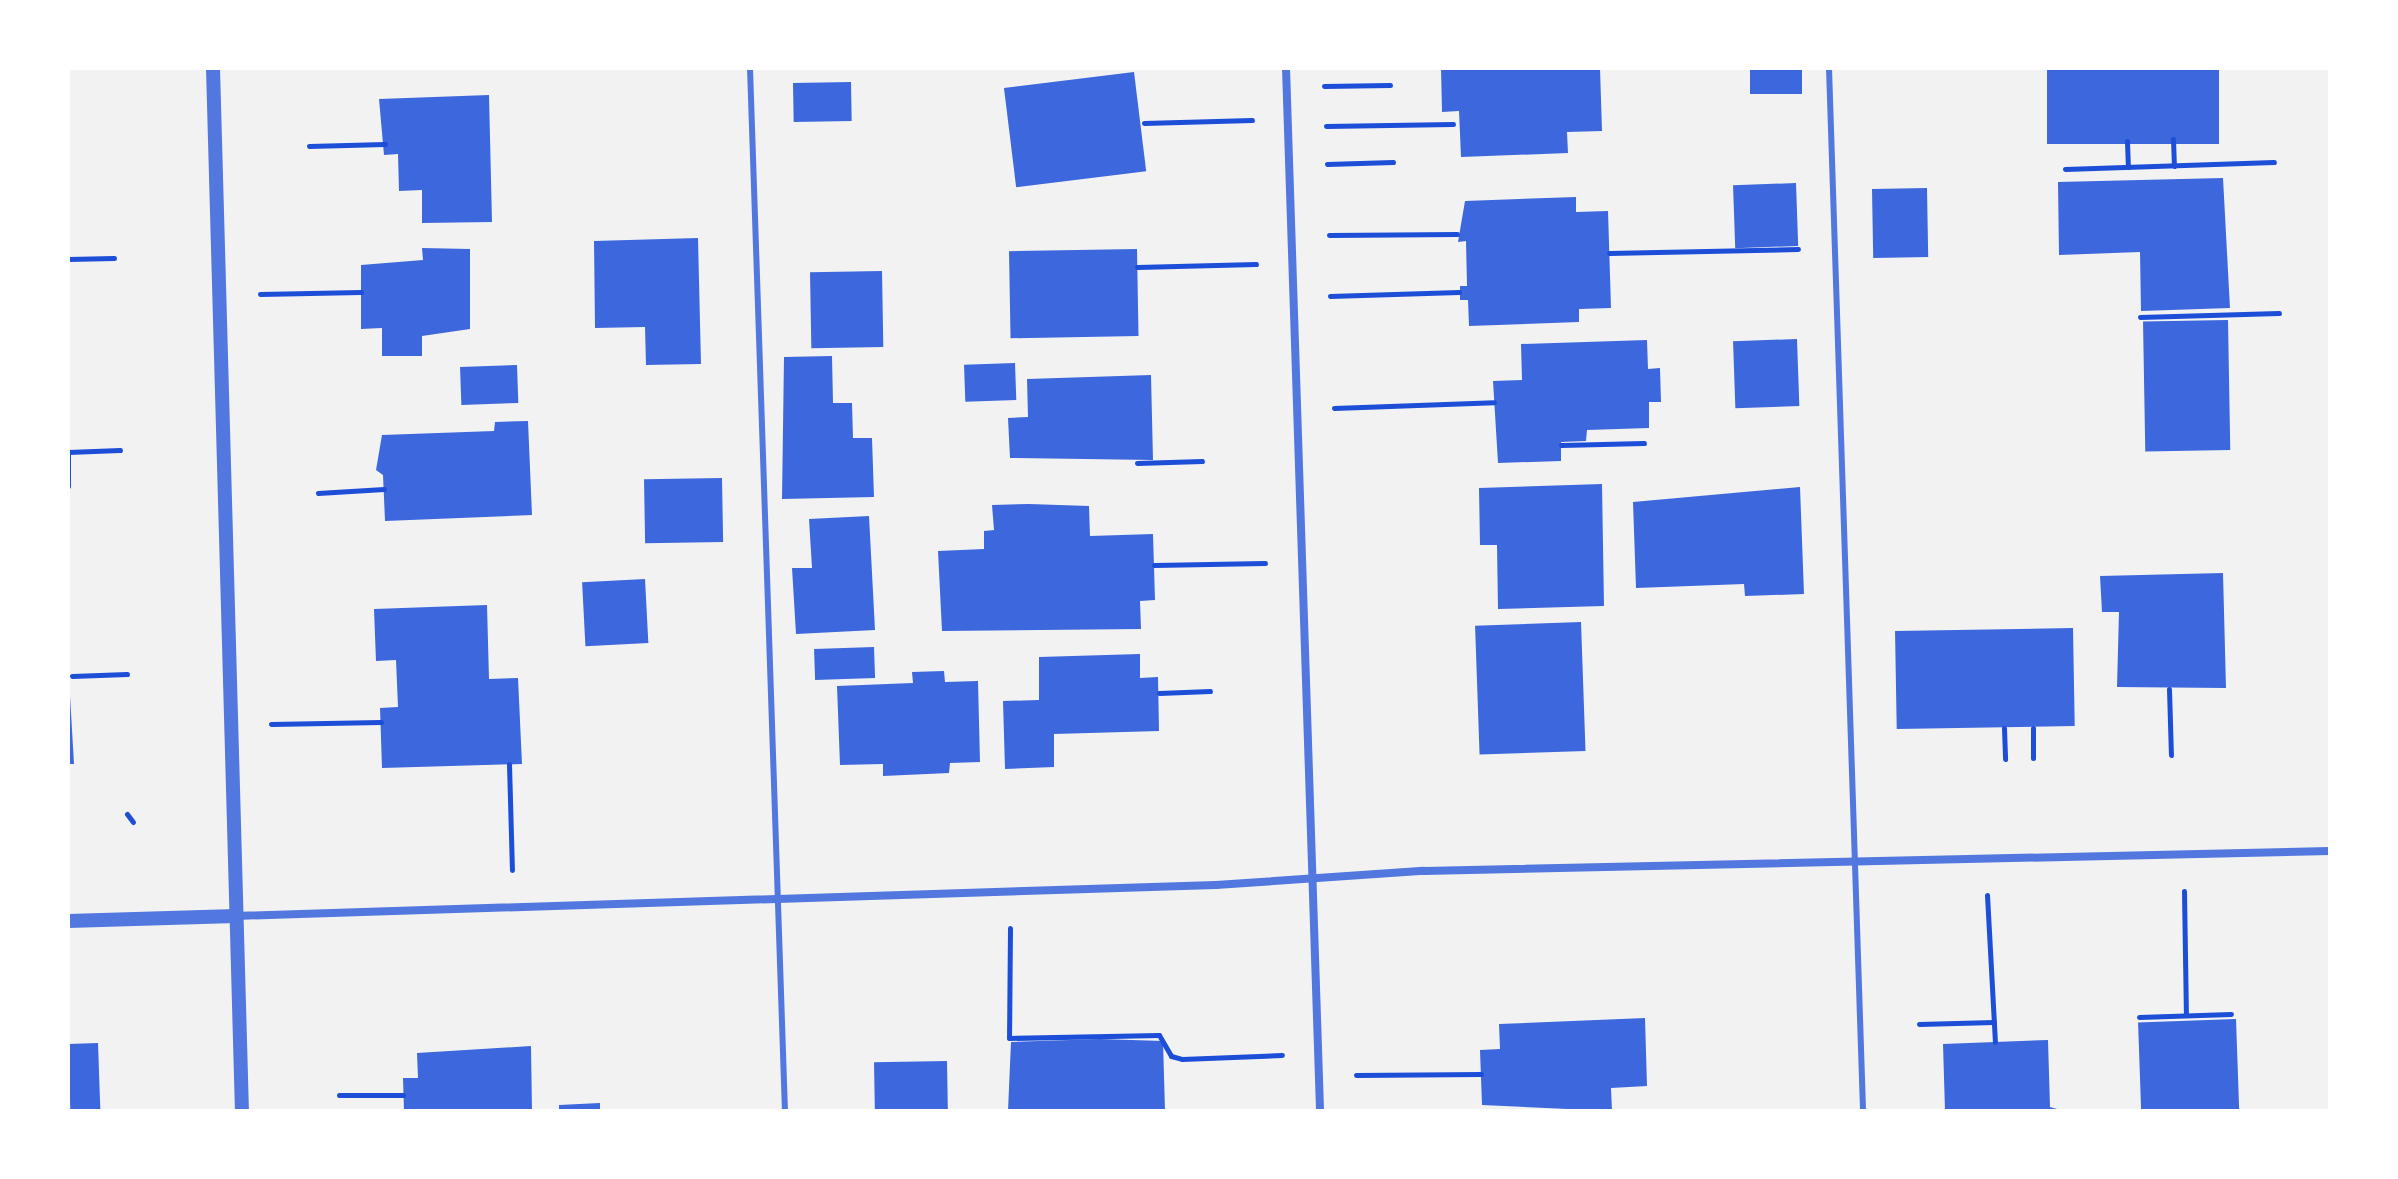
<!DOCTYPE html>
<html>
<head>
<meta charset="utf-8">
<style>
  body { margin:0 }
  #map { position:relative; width:2398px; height:1179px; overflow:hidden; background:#f2f2f2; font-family:"DM Sans",sans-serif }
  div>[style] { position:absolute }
  .building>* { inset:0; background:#3d67dc; transform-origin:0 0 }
  .path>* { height:5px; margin:-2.5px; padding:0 2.5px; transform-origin:2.5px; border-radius:2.5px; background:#1d4ed8 }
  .service>* { height:6px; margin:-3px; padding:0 3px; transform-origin:3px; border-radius:3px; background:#5277de }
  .minor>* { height:8px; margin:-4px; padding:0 4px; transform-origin:4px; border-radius:4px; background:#5277de }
  .tertiary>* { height:14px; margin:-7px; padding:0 7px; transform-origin:7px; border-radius:7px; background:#5277de }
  span { translate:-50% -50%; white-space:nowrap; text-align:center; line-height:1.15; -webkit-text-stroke:8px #fff; paint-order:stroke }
  .frame { position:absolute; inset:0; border:70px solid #fff; pointer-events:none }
</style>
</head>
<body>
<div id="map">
  <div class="building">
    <i style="clip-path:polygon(1441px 68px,1600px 68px,1602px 131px,1567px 132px,1568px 153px,1461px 157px,1459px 111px,1442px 112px)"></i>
    <i style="left:1750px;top:68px;width:52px;height:26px"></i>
    <i style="left:2047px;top:68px;width:172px;height:76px"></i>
    <i style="left:1134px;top:72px;width:100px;height:131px;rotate:83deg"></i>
    <i style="left:851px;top:82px;width:39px;height:58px;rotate:89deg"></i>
    <i style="clip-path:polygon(489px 95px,492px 222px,422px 223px,422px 190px,399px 191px,398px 154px,384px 155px,379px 99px)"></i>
    <i style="clip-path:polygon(2223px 178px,2230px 308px,2141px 311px,2140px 252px,2059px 255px,2058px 182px)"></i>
    <i style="left:1796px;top:183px;width:63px;height:63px;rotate:88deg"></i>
    <i style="left:1927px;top:188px;width:69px;height:55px;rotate:89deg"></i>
    <i style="clip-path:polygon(1576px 197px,1576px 212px,1608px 211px,1611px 308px,1579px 309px,1579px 322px,1469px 326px,1468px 300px,1460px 300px,1460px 286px,1467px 286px,1466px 241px,1458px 242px,1465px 201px)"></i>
    <i style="clip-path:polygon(698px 238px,701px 364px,646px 365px,645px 327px,595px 328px,594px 241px)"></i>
    <i style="clip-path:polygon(422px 248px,470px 249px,470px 329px,422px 336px,422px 356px,382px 356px,382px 328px,361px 329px,361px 265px,423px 260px)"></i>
    <i style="left:1137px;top:249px;width:87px;height:128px;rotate:89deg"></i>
    <i style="left:882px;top:271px;width:76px;height:72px;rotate:89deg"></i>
    <i style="left:2228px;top:320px;width:130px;height:85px;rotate:89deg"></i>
    <i style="left:1797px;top:339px;width:67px;height:64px;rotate:88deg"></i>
    <i style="clip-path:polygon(1647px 340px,1648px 369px,1660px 368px,1661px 402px,1649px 402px,1649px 428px,1587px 430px,1586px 441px,1561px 442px,1561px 461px,1498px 463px,1493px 381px,1522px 380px,1521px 344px)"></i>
    <i style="clip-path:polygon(832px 356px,833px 403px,852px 403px,853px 438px,872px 438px,874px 497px,782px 499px,784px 357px)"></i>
    <i style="left:1015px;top:363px;width:37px;height:51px;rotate:88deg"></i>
    <i style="left:517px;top:365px;width:38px;height:57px;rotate:88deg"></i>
    <i style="clip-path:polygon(1151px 375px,1153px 460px,1010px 458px,1008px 418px,1028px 417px,1027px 379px)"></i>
    <i style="clip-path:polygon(528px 421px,532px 515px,385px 521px,383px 475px,376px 470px,382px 435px,494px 431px,495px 422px)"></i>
    <i style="left:722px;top:478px;width:64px;height:78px;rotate:89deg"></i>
    <i style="clip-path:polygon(1602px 484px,1604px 606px,1498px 609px,1497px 545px,1480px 545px,1479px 488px)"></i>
    <i style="clip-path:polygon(1800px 487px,1804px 594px,1745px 596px,1744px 584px,1636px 588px,1633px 502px)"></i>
    <i style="clip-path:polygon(1029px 504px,1089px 506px,1090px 536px,1153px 534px,1155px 600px,1140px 601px,1141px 629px,942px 631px,938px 551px,984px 549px,984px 531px,994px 530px,992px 505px)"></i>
    <i style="clip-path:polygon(869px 516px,875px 630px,796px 634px,792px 568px,812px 568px,809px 519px)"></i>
    <i style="clip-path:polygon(2223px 573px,2226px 688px,2117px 687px,2119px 612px,2102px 612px,2100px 576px)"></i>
    <i style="left:645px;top:579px;width:64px;height:63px;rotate:87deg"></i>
    <i style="clip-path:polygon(487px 605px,489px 679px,518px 678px,522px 764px,382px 768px,380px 708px,398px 707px,396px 660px,376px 661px,374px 609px)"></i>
    <i style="left:1581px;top:622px;width:129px;height:106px;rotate:88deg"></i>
    <i style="left:2073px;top:628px;width:98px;height:178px;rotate:89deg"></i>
    <i style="left:874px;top:647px;width:31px;height:60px;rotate:88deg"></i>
    <i style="clip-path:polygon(1140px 654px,1140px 678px,1158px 677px,1159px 731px,1054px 734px,1054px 767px,1005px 769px,1003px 701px,1039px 700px,1039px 657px)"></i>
    <i style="clip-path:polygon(68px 662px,74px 764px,68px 764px)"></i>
    <i style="clip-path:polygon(944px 671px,945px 682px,978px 681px,980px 762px,950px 763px,949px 773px,883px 776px,883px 764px,840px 765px,837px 686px,913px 683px,912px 672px)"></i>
    <i style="clip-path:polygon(1645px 1018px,1647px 1086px,1611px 1088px,1612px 1111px,1482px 1105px,1480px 1050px,1500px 1049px,1499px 1024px)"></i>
    <i style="left:2236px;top:1019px;width:92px;height:98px;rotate:88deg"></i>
    <i style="clip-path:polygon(1100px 1039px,1163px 1041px,1165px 1111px,1008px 1111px,1011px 1042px)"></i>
    <i style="clip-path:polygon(2048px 1040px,2050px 1107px,2064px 1111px,1945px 1111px,1943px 1044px)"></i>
    <i style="left:98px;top:1043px;width:68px;height:30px;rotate:88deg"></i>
    <i style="clip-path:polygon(531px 1046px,532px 1111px,404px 1111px,403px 1078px,418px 1078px,417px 1053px)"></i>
    <i style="left:947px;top:1061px;width:50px;height:73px;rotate:89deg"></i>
    <i style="clip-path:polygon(600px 1103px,600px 1111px,559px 1111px,559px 1105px)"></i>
  </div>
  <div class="path">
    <i style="left:1324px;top:86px;width:66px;rotate:-0.9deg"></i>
    <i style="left:1144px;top:123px;width:108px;rotate:-1.6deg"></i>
    <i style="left:1326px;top:126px;width:127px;rotate:-0.9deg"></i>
    <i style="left:2173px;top:139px;width:27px;rotate:88deg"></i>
    <i style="left:2127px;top:141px;width:26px;rotate:88deg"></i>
    <i style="left:309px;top:146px;width:76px;rotate:-1.5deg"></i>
    <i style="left:1327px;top:164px;width:66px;rotate:-1.7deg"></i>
    <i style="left:2065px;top:169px;width:209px;rotate:-1.9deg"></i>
    <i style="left:1329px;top:235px;width:128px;rotate:-0.4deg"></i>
    <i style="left:1609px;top:253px;width:189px;rotate:-1.2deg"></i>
    <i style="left:68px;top:259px;width:46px;rotate:-1.2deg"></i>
    <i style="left:1137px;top:267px;width:119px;rotate:-1.4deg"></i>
    <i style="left:260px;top:294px;width:101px;rotate:-1.1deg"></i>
    <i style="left:1330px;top:296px;width:129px;rotate:-1.8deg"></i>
    <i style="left:2140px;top:317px;width:139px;rotate:-1.6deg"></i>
    <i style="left:1334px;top:408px;width:160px;rotate:-2.1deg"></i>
    <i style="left:1561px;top:445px;width:83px;rotate:-1.4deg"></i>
    <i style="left:1137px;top:463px;width:65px;rotate:-1.8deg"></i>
    <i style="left:68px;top:486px;width:34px;rotate:-90deg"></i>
    <i style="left:68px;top:452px;width:52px;rotate:-2.2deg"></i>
    <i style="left:318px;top:493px;width:66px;rotate:-3.5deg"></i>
    <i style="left:1154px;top:565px;width:111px;rotate:-1deg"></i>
    <i style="left:72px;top:676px;width:55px;rotate:-2.1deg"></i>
    <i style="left:2169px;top:689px;width:66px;rotate:88.3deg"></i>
    <i style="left:1159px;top:693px;width:51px;rotate:-2.2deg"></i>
    <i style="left:271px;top:724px;width:110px;rotate:-1deg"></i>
    <i style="left:2004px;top:728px;width:31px;rotate:88deg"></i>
    <i style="left:2033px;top:758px;width:30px;rotate:-90deg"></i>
    <i style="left:509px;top:764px;width:106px;rotate:88.4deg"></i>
    <i style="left:127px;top:814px;width:10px;rotate:53deg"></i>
    <i style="left:2184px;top:891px;width:122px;rotate:89.1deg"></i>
    <i style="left:1987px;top:895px;width:147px;rotate:86.9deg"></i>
    <i style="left:1010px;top:928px;width:110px;rotate:90.5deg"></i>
    <i style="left:1009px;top:1038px;width:150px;rotate:-1.1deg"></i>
    <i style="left:1159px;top:1035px;width:24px;rotate:60deg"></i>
    <i style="left:1171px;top:1056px;width:11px;rotate:15deg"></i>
    <i style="left:1182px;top:1059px;width:100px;rotate:-2.3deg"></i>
    <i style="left:2139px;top:1017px;width:92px;rotate:-1.9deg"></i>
    <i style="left:1919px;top:1024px;width:75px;rotate:-1.5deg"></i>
    <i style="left:1356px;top:1075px;width:125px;rotate:-0.5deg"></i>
    <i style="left:339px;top:1095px;width:64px"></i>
  </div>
  <div class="service">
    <i style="left:750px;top:68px;width:1044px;rotate:88.08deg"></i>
    <i style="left:1829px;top:68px;width:1044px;rotate:88.13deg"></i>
  </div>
  <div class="minor">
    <i style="left:1286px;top:68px;width:1044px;rotate:88.13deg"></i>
    <i style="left:236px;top:916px;width:980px;rotate:-1.81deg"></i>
    <i style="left:1216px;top:885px;width:208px;rotate:-3.9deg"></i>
    <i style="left:1424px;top:871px;width:906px;rotate:-1.26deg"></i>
  </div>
  <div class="tertiary">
    <i style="left:213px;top:68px;width:1043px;rotate:88.41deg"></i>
    <i style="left:68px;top:921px;width:168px;rotate:-1.7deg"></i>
  </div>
  <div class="frame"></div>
</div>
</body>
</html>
